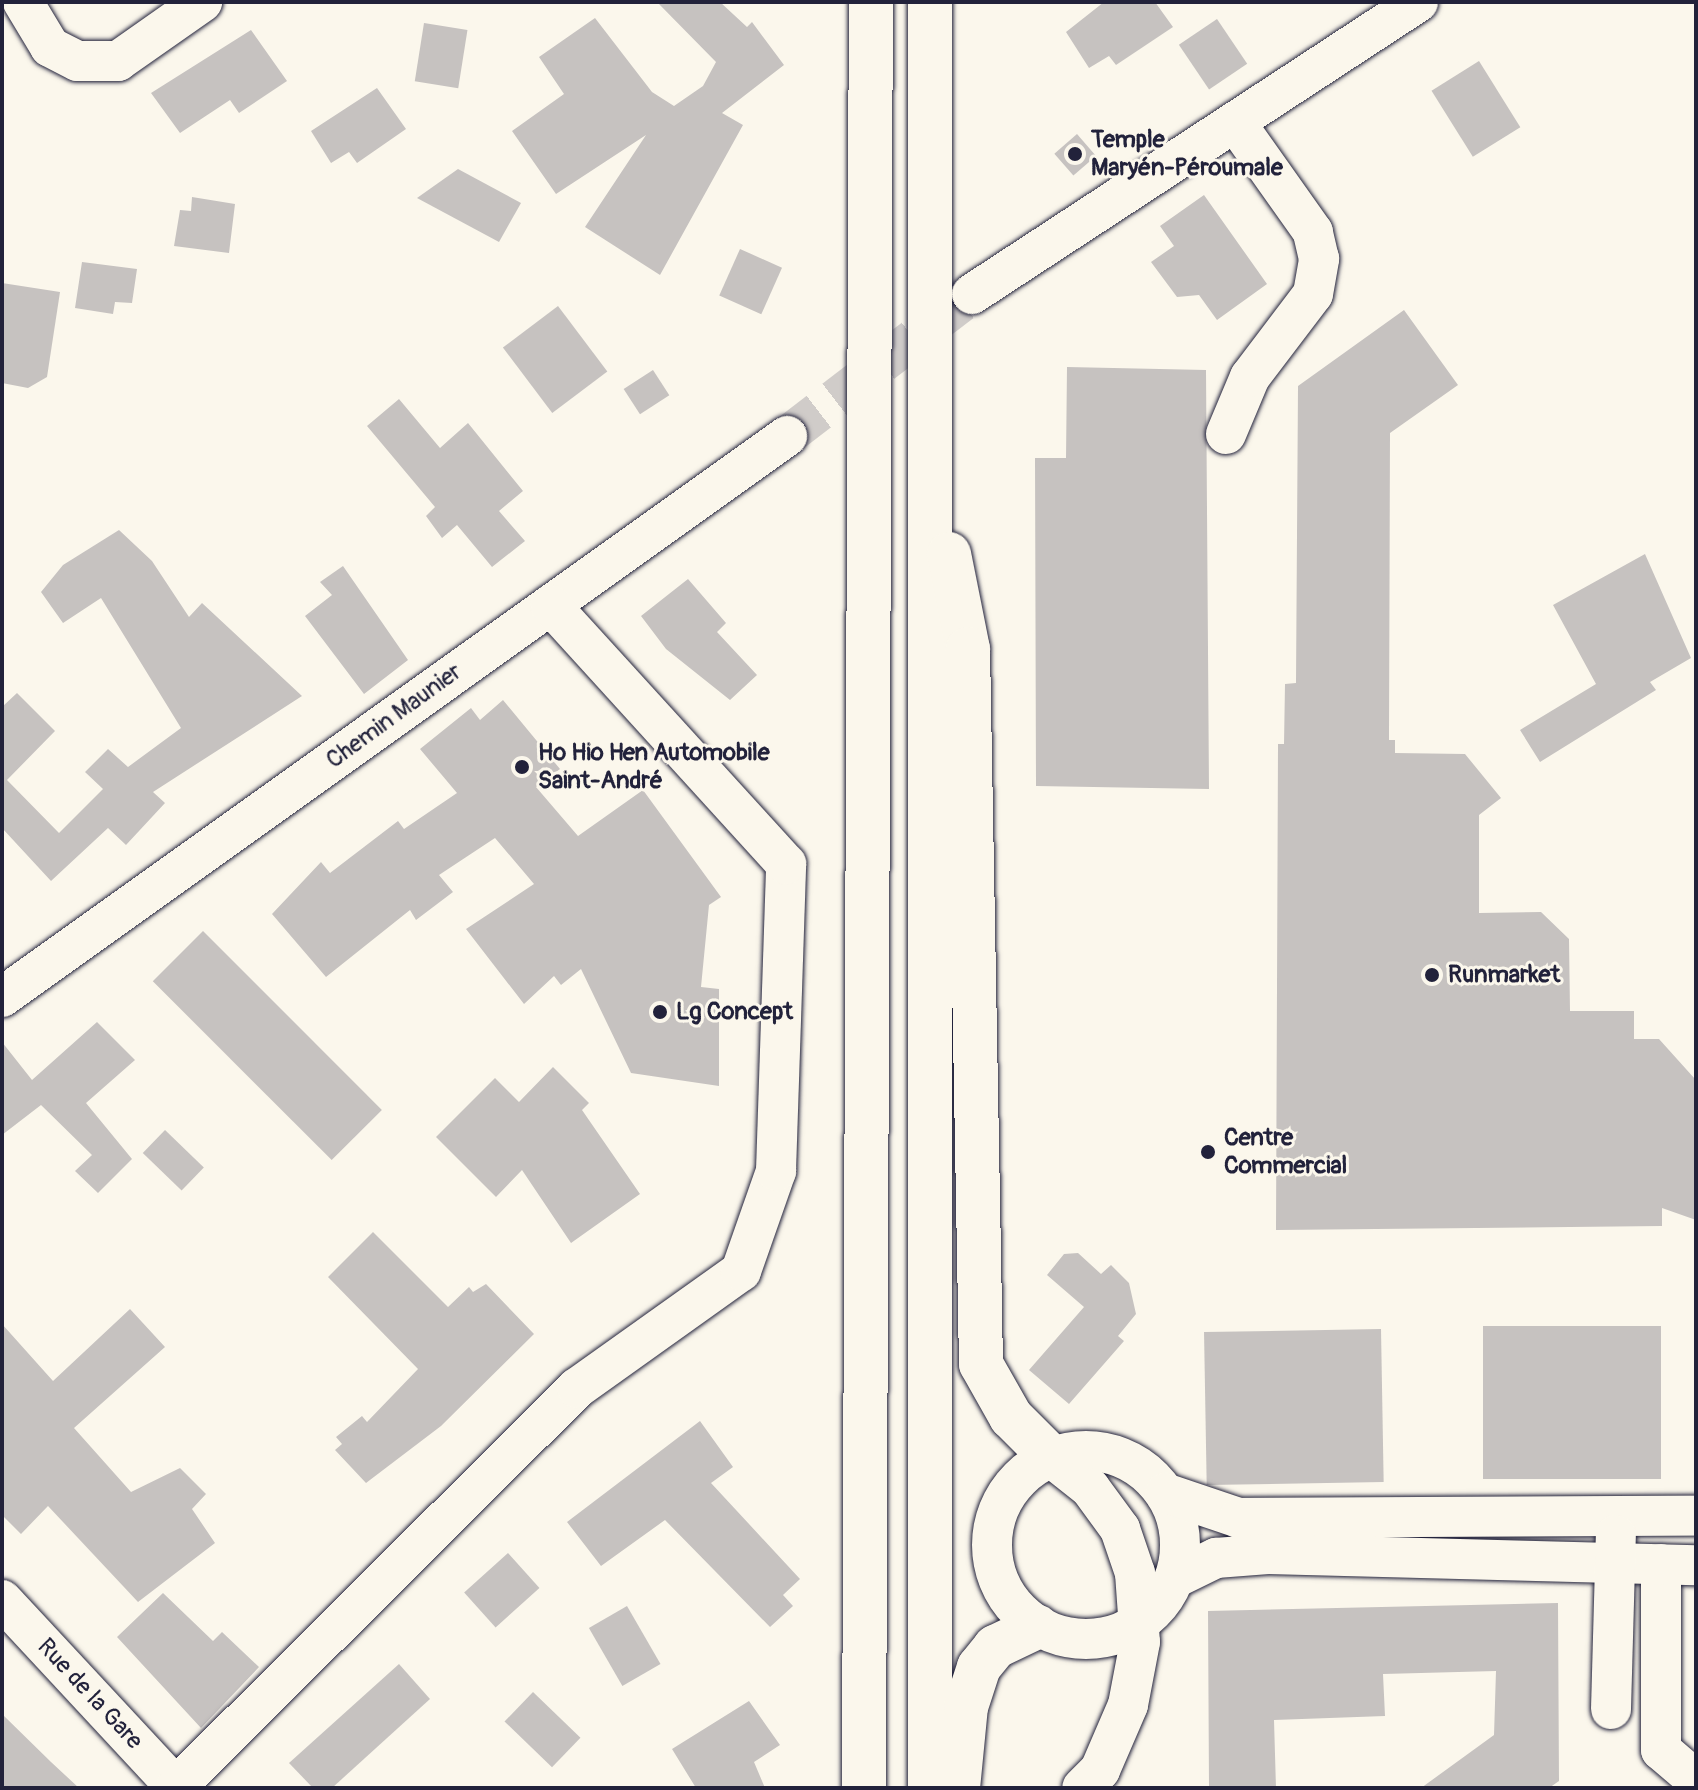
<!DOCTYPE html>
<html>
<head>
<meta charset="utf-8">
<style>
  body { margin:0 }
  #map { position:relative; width:1698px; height:1790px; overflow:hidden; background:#fbf7ec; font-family:Pangolin,sans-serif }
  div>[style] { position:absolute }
  .building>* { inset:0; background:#c6c2c0; transform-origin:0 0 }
  .minor-tunnel>* { height:40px; margin-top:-20px; transform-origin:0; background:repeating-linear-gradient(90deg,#d0ccc9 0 40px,transparent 0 60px) }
  .roads { filter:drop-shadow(0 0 2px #22223b) drop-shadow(0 0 2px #22223b) }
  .minor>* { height:40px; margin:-20px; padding:0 20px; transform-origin:20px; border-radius:20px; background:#fbf7ec }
  .minor>.ring { margin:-20px; padding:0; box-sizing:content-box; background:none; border:40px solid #fbf7ec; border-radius:50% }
  .highway>* { height:44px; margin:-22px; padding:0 22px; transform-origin:22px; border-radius:22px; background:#fbf7ec }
  .dots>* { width:22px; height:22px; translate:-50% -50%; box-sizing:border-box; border:4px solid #fbf7ec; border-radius:50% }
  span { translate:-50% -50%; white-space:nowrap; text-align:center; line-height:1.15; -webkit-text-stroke:6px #fbf7ec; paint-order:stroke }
  .poi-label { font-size:24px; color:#22223b; font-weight:700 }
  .left { translate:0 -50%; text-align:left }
  .street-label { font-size:24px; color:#22223b }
  .frame { position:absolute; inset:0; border:4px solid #22223b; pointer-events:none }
</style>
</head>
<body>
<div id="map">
  <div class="building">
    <i style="clip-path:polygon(657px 2px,720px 2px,747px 27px,752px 22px,784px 65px,722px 113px,743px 125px,660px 275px,585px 227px,646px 135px,556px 194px,512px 131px,564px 94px,539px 57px,595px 18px,652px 92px,674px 106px,703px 86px,716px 62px)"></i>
    <i style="clip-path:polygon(1104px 2px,1155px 2px,1173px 27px,1116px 65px,1109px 56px,1089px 68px,1066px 32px)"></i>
    <i style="left:1217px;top:19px;width:54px;height:46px;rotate:56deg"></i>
    <i style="left:424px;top:23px;width:44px;height:59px;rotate:9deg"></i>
    <i style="clip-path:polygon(251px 30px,287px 81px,239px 113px,230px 100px,180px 133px,151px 93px)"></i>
    <i style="left:1479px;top:61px;width:78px;height:56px;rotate:58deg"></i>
    <i style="clip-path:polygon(377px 88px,406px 129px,357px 163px,349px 152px,331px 163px,311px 131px)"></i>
    <i style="left:1077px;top:134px;width:29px;height:30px;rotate:49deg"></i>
    <i style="clip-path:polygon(458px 169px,521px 203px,499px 242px,417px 198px)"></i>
    <i style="clip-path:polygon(1204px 195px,1267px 284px,1217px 320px,1199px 295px,1177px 297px,1151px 262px,1174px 246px,1160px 226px)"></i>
    <i style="clip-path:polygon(192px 197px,235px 204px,229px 253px,174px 246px,180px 210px,191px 211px)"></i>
    <i style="left:740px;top:249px;width:46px;height:51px;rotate:24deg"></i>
    <i style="clip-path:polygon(82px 262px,137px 269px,132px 303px,115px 302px,113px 314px,75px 308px)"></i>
    <i style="clip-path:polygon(2px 283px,60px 292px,47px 377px,28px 388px,2px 383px)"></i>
    <i style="left:558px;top:306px;width:82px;height:69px;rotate:53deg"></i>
    <i style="clip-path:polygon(1404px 310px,1458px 385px,1390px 433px,1389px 740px,1395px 740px,1395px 753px,1465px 754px,1501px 798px,1479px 815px,1479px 913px,1541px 912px,1569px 939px,1570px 1011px,1634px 1011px,1634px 1039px,1659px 1039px,1695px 1079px,1696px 1220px,1662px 1208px,1662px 1226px,1276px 1230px,1278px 744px,1284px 744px,1285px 684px,1296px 683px,1298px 386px)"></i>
    <i style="clip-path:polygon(1067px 367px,1206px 370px,1209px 789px,1036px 786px,1035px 458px,1066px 458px)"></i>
    <i style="left:653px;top:370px;width:30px;height:35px;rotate:57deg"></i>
    <i style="clip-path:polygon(399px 399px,440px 448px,468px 423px,523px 491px,499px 511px,525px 541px,492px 567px,457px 525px,442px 538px,426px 516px,435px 507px,367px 426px)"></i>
    <i style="clip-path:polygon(119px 530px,152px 561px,189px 617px,202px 603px,302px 696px,153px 792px,165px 803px,126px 845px,108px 828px,51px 881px,2px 828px,2px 707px,17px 693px,55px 731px,7px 780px,59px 833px,103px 789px,85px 772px,108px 749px,128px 767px,181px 728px,101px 598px,63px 623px,41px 592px,63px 565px)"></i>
    <i style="clip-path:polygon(1645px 554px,1691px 658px,1650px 682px,1656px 690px,1540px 762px,1520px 730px,1596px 684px,1553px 605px)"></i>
    <i style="clip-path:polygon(343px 566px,408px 660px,364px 694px,305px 616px,332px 595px,320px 582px)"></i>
    <i style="clip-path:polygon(688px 579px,726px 623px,717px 632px,757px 675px,730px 700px,666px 649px,641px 616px)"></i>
    <i style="clip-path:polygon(503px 700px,560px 769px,536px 787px,578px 836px,643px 790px,721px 897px,709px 905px,701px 987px,719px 989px,719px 1086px,631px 1073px,581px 969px,561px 985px,554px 976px,524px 1004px,466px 929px,534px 884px,495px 838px,439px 875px,453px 892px,416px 920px,410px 910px,326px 977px,272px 914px,321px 862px,330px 873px,398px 821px,404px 829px,457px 793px,420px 749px,471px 708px,480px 720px)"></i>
    <i style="left:203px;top:931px;width:253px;height:71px;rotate:45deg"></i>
    <i style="clip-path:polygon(97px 1022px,135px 1060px,86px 1103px,132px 1159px,98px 1193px,75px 1171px,92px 1155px,41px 1105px,2px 1135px,2px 1042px,32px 1080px)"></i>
    <i style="clip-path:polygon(553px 1067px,589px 1103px,582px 1110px,640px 1194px,571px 1243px,522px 1170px,496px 1197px,436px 1137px,495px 1078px,519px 1102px)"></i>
    <i style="left:165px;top:1130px;width:54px;height:32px;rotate:44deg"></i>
    <i style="clip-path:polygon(373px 1232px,448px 1307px,469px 1287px,473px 1292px,486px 1284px,534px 1334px,441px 1426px,366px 1483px,335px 1450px,342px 1444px,336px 1437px,362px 1416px,367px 1422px,418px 1369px,328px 1277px)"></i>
    <i style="clip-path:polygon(1078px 1253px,1101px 1274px,1111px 1265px,1129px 1283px,1136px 1314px,1118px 1336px,1124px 1341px,1069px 1404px,1029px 1370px,1084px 1307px,1047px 1275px,1064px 1254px)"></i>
    <i style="clip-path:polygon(130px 1309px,165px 1347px,74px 1428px,131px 1492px,180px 1468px,206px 1494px,192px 1509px,215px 1543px,138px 1602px,48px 1506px,21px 1534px,2px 1515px,2px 1324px,53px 1381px)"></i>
    <i style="left:1483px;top:1326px;width:178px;height:153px"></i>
    <i style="left:1381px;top:1329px;width:153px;height:177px;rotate:89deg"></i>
    <i style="clip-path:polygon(700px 1421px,733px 1467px,711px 1483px,800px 1579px,783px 1595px,793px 1606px,770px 1627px,665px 1520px,601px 1566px,567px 1522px)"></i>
    <i style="left:508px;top:1553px;width:47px;height:59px;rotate:48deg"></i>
    <i style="clip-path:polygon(163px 1593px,213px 1641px,222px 1632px,259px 1667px,201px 1728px,117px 1637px)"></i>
    <i style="clip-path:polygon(1558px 1603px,1559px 1781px,1549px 1788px,1421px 1788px,1494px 1735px,1496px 1671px,1383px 1674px,1385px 1716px,1274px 1720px,1276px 1788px,1209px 1788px,1208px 1611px)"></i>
    <i style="left:627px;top:1606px;width:67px;height:44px;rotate:60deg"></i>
    <i style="clip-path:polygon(399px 1664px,430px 1699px,332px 1788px,313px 1788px,289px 1763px)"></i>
    <i style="left:533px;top:1692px;width:66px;height:41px;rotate:44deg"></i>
    <i style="clip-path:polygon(749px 1701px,780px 1745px,754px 1762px,765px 1788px,696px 1788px,672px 1749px)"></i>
    <i style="clip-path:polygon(2px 1714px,51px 1762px,79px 1788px,2px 1788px)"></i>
  </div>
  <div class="minor-tunnel">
    <i style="left:787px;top:436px;width:233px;rotate:-37.5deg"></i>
  </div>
  <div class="roads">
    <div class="minor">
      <i style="left:23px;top:2px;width:52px;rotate:59deg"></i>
      <i style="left:50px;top:47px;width:31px;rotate:27deg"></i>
      <i style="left:78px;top:61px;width:40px"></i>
      <i style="left:118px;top:61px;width:103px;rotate:-35.1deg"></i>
      <i style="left:972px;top:294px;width:533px;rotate:-33.21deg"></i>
      <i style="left:1226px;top:434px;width:62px;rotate:-67.2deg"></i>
      <i style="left:1250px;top:377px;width:104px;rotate:-52.8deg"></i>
      <i style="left:1313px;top:294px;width:36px;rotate:-80deg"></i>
      <i style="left:1319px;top:259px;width:28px;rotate:-103deg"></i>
      <i style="left:1313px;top:232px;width:135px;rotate:-125.3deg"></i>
      <i style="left:2px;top:997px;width:965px;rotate:-35.55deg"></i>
      <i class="ring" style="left:992px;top:1451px;width:148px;height:148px"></i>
      <i style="left:1051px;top:1457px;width:50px;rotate:38.5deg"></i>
      <i style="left:1090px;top:1488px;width:51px;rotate:53.8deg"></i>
      <i style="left:1120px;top:1529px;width:46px;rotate:71.2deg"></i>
      <i style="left:1135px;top:1573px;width:69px;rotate:85.9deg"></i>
      <i style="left:1140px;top:1642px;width:64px;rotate:100.8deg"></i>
      <i style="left:1128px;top:1705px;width:71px;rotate:113.3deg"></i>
      <i style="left:1100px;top:1770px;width:25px;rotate:135deg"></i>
      <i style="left:1165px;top:1493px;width:78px;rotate:18.7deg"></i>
      <i style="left:1239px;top:1518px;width:457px;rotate:-0.3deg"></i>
      <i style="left:1661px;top:1564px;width:186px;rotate:90deg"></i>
      <i style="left:1661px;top:1750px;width:46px;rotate:40.6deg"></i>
      <i style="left:1175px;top:1578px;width:46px;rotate:-26deg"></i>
      <i style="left:1216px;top:1558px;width:52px;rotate:-4.4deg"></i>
      <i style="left:1268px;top:1554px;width:428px;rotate:1.5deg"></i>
      <i style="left:2px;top:1600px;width:257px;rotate:47.1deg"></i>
      <i style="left:1611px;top:1709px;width:174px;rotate:-88.4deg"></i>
      <i style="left:176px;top:1787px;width:566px;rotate:-44.86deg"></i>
      <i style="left:577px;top:1388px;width:201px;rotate:-35.5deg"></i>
      <i style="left:741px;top:1271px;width:106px;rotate:-70.7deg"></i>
      <i style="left:776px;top:1171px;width:307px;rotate:-88.1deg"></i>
      <i style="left:786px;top:864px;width:350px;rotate:-132.3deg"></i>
    </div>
    <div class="highway">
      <i style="left:930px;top:2px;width:1786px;rotate:90deg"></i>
      <i style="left:949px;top:554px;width:97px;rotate:78.7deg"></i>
      <i style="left:968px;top:649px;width:715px;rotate:88.96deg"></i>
      <i style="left:981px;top:1364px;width:61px;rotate:60.5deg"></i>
      <i style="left:1011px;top:1417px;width:57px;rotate:45deg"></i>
      <i style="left:864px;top:1788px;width:1786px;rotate:-89.78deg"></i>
      <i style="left:958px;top:1788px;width:81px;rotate:-84.4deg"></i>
      <i style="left:966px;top:1707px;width:42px;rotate:-72deg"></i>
      <i style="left:979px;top:1667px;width:26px;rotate:-51deg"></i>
      <i style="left:995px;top:1647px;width:47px;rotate:-25.5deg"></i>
    </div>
  </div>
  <div class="dots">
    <i style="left:1075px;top:154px;background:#22223b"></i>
    <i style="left:522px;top:767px;background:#22223b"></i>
    <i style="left:1432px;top:975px;background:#22223b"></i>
    <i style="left:660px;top:1012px;background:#22223b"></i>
    <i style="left:1208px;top:1152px;background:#22223b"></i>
  </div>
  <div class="poi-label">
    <span class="left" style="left:1091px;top:154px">Temple<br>Maryén-Péroumale</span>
    <span class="left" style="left:538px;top:767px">Ho Hio Hen Automobile<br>Saint-André</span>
    <span class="left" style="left:1448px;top:975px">Runmarket</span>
    <span class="left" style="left:676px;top:1012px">Lg Concept</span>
    <span class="left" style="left:1224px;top:1152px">Centre<br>Commercial</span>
  </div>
  <div class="street-label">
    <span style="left:394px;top:716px;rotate:-36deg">Chemin Maunier</span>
    <span style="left:90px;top:1694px;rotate:47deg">Rue de la Gare</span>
  </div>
  <div class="frame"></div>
</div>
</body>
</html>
